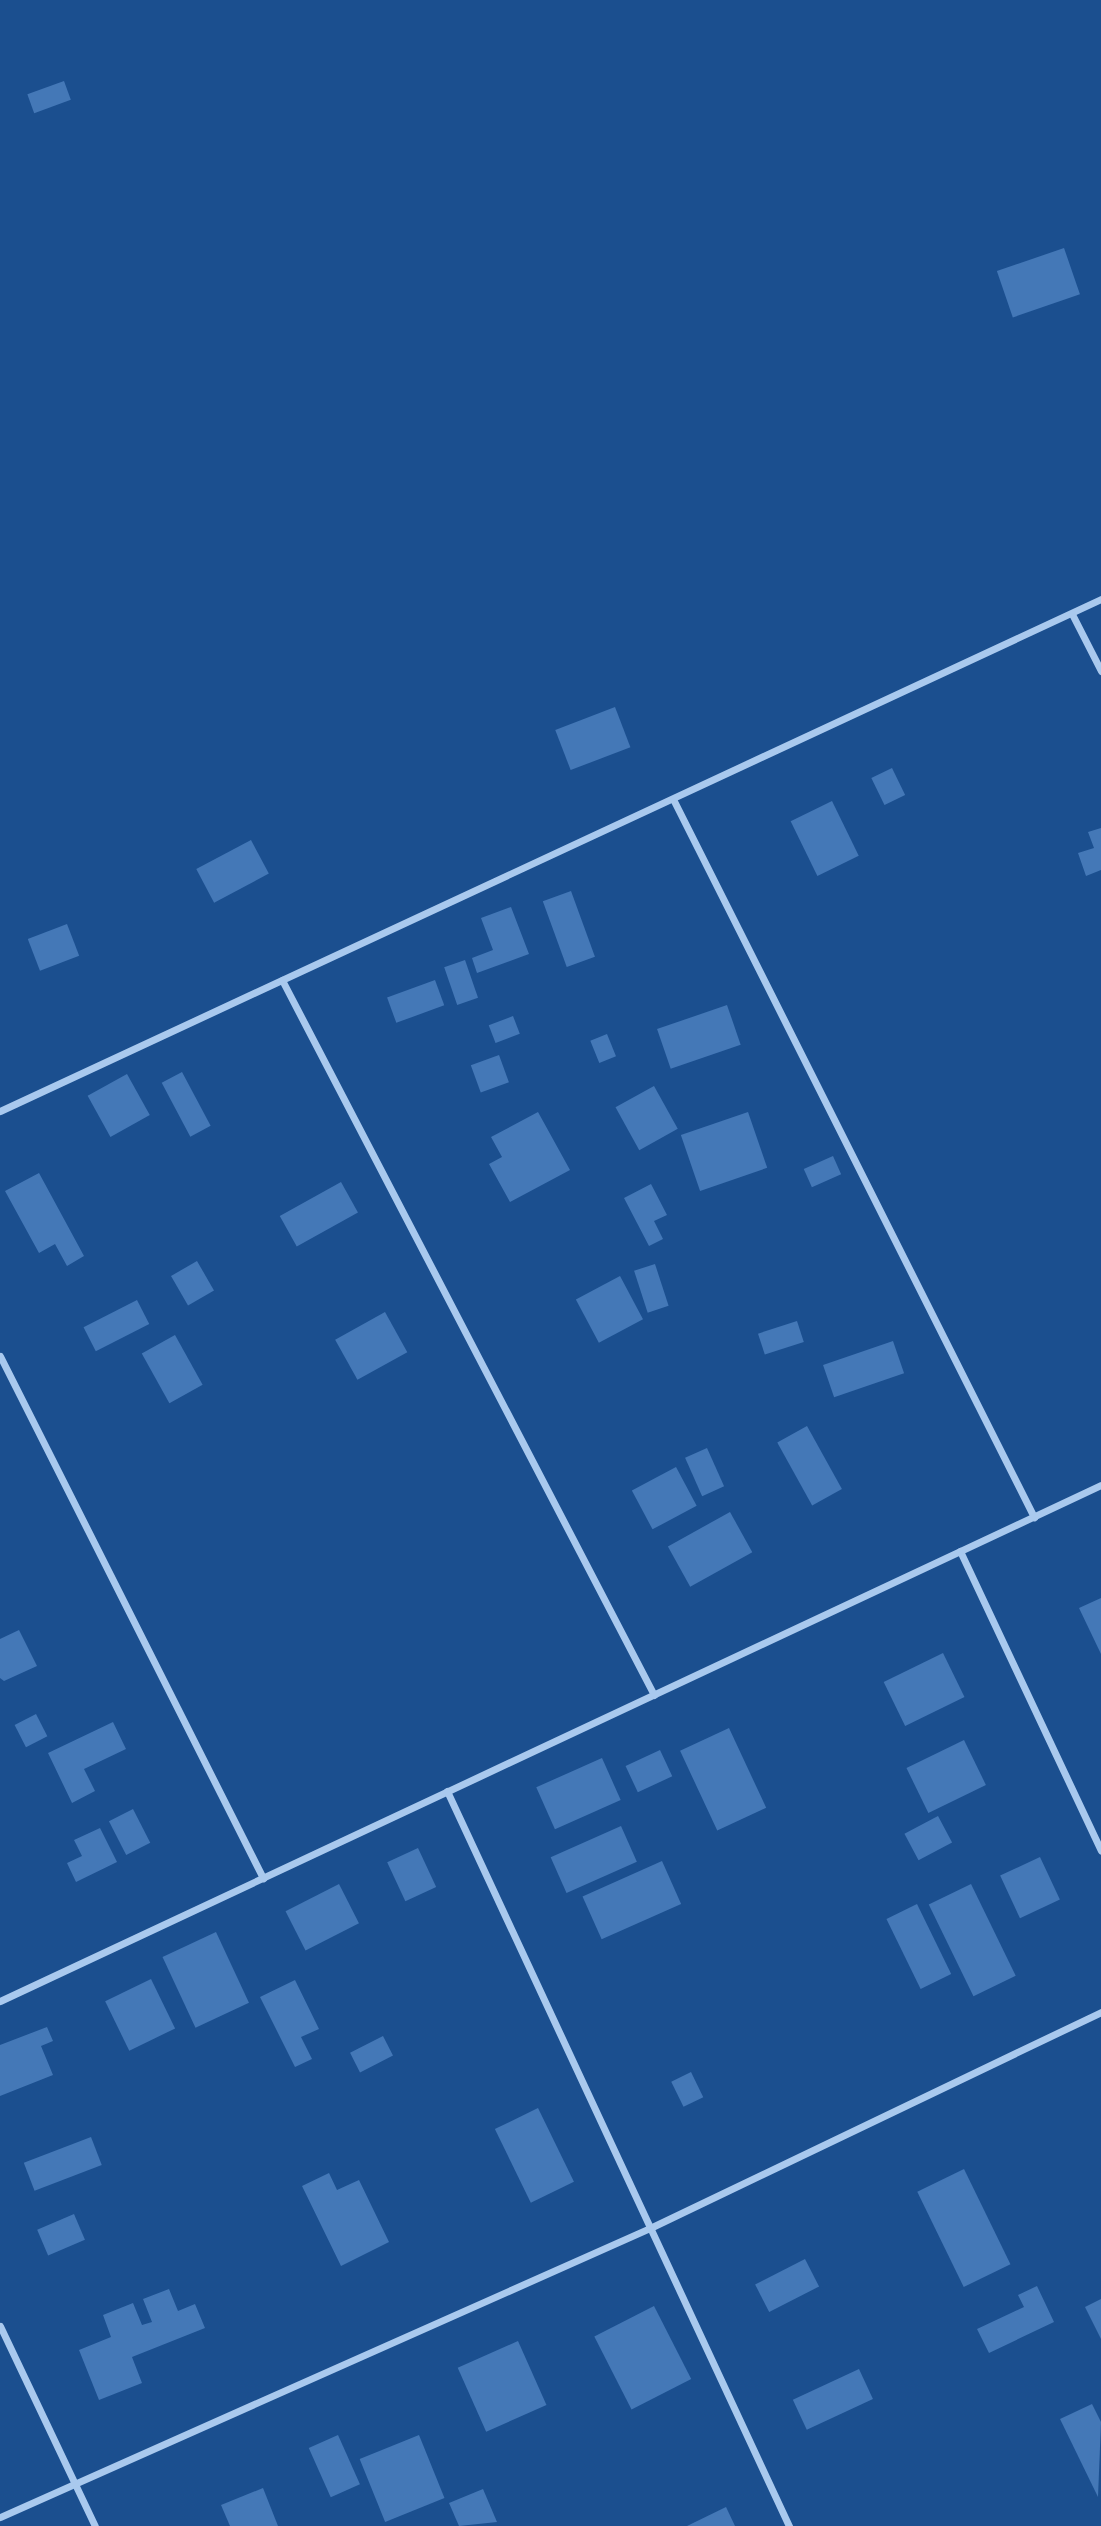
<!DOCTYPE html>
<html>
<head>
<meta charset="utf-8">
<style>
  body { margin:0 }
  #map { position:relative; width:1101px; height:2526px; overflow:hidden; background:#1b4f8f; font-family:"Sofia Sans Condensed",sans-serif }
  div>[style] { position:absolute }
  .building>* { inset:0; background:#4478b7; transform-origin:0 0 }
  .minor>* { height:7px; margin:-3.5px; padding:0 3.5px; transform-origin:3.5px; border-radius:3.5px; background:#a9c9ee }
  span { translate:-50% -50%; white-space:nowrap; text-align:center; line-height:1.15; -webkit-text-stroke:7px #1b4f8f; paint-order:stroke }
</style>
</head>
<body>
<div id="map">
  <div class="building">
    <i style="left:64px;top:81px;width:20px;height:39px;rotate:70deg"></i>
    <i style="left:1064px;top:248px;width:49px;height:71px;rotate:71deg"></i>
    <i style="left:615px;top:707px;width:43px;height:64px;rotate:69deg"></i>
    <i style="left:892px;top:768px;width:30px;height:23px;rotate:64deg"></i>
    <i style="left:832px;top:801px;width:61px;height:46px;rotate:64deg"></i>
    <i style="clip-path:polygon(1101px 828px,1101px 870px,1086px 876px,1078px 853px,1094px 848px,1088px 832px)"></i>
    <i style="left:251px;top:840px;width:38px;height:62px;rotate:62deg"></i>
    <i style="left:571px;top:891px;width:70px;height:30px;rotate:70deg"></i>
    <i style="clip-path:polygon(511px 907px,529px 954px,477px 973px,472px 958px,493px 950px,481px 918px)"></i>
    <i style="left:67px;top:924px;width:34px;height:42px;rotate:69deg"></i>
    <i style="left:465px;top:960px;width:40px;height:22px;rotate:71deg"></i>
    <i style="left:435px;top:980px;width:27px;height:51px;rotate:70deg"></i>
    <i style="left:727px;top:1005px;width:42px;height:74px;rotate:71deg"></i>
    <i style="left:513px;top:1016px;width:19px;height:26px;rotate:69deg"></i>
    <i style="left:607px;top:1034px;width:24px;height:18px;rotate:68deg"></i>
    <i style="left:499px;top:1055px;width:29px;height:30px;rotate:70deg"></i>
    <i style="left:182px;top:1072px;width:61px;height:23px;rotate:62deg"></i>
    <i style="left:127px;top:1074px;width:47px;height:45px;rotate:61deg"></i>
    <i style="left:654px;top:1086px;width:49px;height:44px;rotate:61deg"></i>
    <i style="clip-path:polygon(538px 1112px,570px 1170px,510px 1202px,489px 1164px,502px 1157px,491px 1137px)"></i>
    <i style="left:748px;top:1112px;width:59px;height:71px;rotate:71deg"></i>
    <i style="left:833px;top:1156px;width:20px;height:32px;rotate:66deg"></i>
    <i style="clip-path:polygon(39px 1173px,84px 1256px,67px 1266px,55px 1244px,39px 1253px,5px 1191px)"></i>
    <i style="left:341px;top:1182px;width:35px;height:70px;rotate:61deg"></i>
    <i style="clip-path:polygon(651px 1184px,667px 1215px,654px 1221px,663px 1239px,649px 1246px,624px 1198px)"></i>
    <i style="left:197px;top:1261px;width:34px;height:30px;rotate:60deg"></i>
    <i style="left:655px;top:1264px;width:44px;height:22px;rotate:72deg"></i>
    <i style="left:620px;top:1276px;width:49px;height:50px;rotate:62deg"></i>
    <i style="left:137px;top:1300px;width:27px;height:60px;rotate:63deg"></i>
    <i style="left:385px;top:1312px;width:46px;height:57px;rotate:61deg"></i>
    <i style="left:797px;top:1321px;width:22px;height:41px;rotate:72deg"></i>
    <i style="left:175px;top:1335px;width:57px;height:38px;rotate:61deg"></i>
    <i style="left:893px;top:1341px;width:34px;height:74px;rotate:71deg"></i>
    <i style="left:807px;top:1426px;width:72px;height:34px;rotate:61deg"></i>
    <i style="left:707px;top:1448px;width:42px;height:24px;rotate:66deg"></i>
    <i style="left:676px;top:1467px;width:44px;height:50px;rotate:62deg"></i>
    <i style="left:730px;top:1512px;width:46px;height:71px;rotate:61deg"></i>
    <i style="clip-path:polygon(1101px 1598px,1101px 1654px,1079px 1608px)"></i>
    <i style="clip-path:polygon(19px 1630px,37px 1666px,4px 1681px,0 1678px,0 1639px)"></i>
    <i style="left:943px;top:1653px;width:49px;height:66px;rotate:64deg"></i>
    <i style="left:36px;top:1714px;width:25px;height:24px;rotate:63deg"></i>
    <i style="clip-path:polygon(113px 1722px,126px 1749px,84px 1769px,95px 1791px,72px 1803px,48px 1753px)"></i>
    <i style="left:729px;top:1728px;width:88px;height:54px;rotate:65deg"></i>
    <i style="left:964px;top:1740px;width:50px;height:64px;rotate:64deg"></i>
    <i style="left:660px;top:1750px;width:29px;height:38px;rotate:65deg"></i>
    <i style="left:602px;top:1758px;width:46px;height:72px;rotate:66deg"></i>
    <i style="left:133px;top:1809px;width:38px;height:27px;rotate:63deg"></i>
    <i style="left:938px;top:1816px;width:30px;height:38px;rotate:62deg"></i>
    <i style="left:621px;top:1826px;width:39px;height:77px;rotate:66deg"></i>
    <i style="clip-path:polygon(100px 1828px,117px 1862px,76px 1882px,67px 1863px,82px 1856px,74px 1840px)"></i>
    <i style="left:418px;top:1848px;width:43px;height:34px;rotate:65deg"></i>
    <i style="left:1040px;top:1857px;width:47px;height:44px;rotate:65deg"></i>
    <i style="left:662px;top:1861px;width:47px;height:87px;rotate:66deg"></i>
    <i style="left:339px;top:1884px;width:44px;height:60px;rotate:63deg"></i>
    <i style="left:971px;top:1884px;width:102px;height:47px;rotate:64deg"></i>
    <i style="left:917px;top:1904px;width:78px;height:34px;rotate:64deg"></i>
    <i style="left:216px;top:1932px;width:78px;height:59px;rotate:65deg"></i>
    <i style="left:151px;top:1979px;width:55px;height:51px;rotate:64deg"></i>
    <i style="clip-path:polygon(295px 1980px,319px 2029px,301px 2037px,312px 2059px,295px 2067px,260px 1997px)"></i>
    <i style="clip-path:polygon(47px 2027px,53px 2041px,41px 2046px,53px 2075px,0 2096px,0 2045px)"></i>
    <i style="left:383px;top:2036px;width:22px;height:37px;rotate:63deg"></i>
    <i style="left:691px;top:2072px;width:28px;height:22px;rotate:64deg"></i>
    <i style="left:538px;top:2108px;width:82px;height:48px;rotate:64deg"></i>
    <i style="left:91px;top:2137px;width:30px;height:72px;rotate:69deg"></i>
    <i style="left:964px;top:2169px;width:106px;height:52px;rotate:64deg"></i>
    <i style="clip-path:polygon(329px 2173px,337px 2190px,359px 2180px,389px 2242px,341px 2266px,302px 2186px)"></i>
    <i style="left:74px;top:2214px;width:28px;height:40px;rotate:67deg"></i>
    <i style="left:805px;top:2259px;width:31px;height:56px;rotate:63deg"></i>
    <i style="clip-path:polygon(1037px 2286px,1054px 2322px,989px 2353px,977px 2329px,1024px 2307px,1018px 2295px)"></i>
    <i style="clip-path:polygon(169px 2289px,178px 2311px,195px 2304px,205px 2328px,132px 2357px,142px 2383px,99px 2400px,79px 2350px,111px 2337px,103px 2315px,133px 2303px,142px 2325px,152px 2322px,143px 2299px)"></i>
    <i style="clip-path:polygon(1101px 2299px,1101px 2339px,1085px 2307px)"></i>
    <i style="left:654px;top:2306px;width:82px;height:67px;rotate:63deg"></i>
    <i style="left:518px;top:2341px;width:70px;height:66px;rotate:66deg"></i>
    <i style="left:859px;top:2369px;width:33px;height:73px;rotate:65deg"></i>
    <i style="clip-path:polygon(1092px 2404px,1101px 2422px,1098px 2497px,1060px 2419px)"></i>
    <i style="left:338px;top:2435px;width:54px;height:32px;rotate:66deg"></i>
    <i style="left:419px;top:2435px;width:68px;height:64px;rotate:68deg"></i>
    <i style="clip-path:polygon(263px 2488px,278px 2526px,230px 2526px,221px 2505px)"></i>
    <i style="clip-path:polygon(483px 2489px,497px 2522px,459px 2526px,449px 2503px)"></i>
    <i style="clip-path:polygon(726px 2507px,735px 2526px,687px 2526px)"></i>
  </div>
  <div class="minor">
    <i style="left:1072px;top:614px;width:64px;rotate:63deg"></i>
    <i style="left:673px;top:799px;width:804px;rotate:63.31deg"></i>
    <i style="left:282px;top:980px;width:806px;rotate:62.51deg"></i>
    <i style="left:0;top:1111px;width:1214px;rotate:-24.94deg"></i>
    <i style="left:0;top:1356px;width:585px;rotate:63.26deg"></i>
    <i style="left:960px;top:1551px;width:331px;rotate:64.8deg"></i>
    <i style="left:447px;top:1791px;width:811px;rotate:65.05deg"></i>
    <i style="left:0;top:2001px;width:1216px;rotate:-25.11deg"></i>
    <i style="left:0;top:2326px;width:221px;rotate:64.6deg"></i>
    <i style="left:0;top:2517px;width:711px;rotate:-23.97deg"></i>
    <i style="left:650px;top:2228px;width:500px;rotate:-25.59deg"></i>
  </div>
</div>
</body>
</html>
